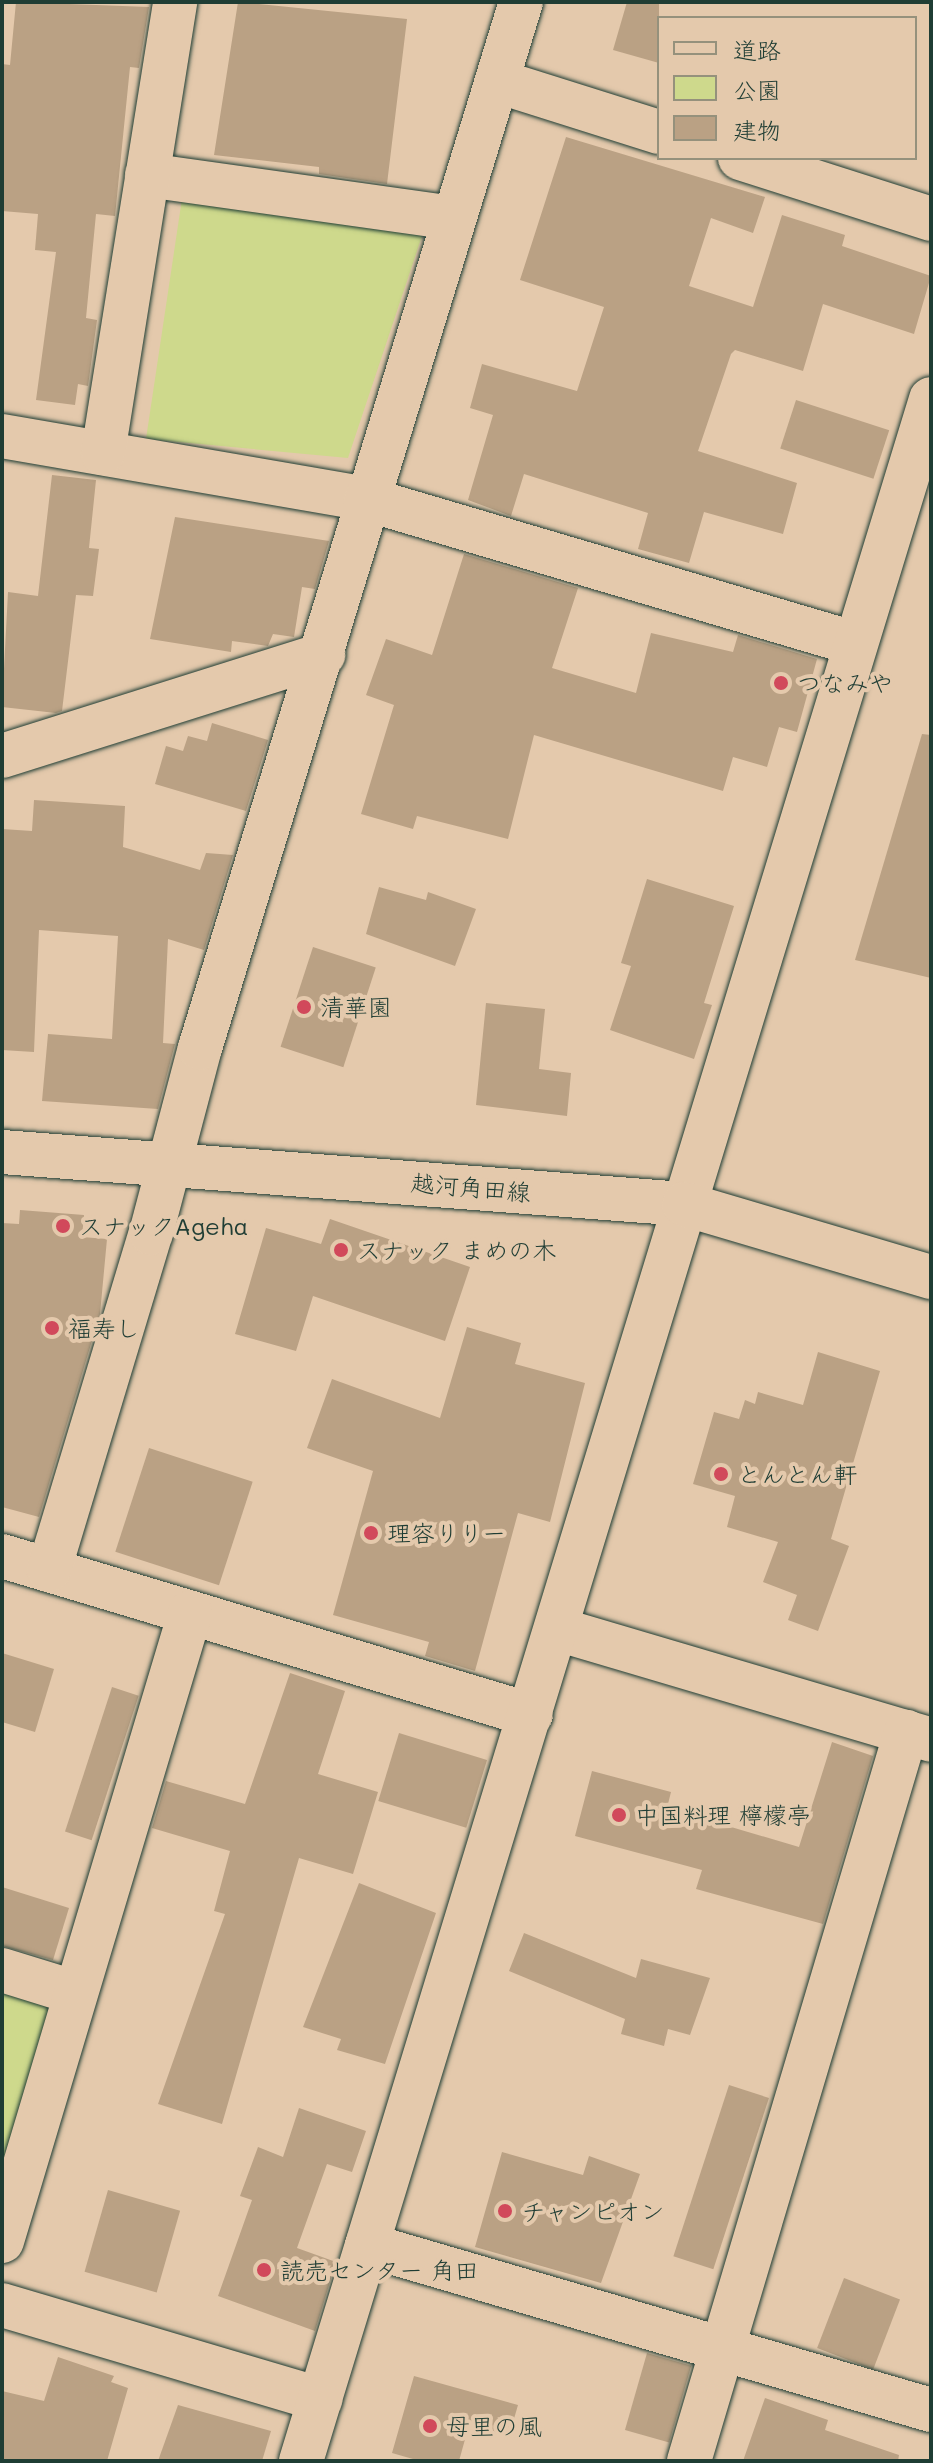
<!DOCTYPE html>
<html>
<head>
<meta charset="utf-8">
<style>
  body { margin:0 }
  #map { position:relative; width:933px; height:2463px; overflow:hidden; background:#e4c9ac; font-family:Mali,"Klee One",sans-serif }
  div>[style] { position:absolute }
  .green>* { inset:0; background:#ced98c }
  .building>* { inset:0; background:#baa184; transform-origin:0 0 }
  .roads { filter:drop-shadow(0 0 2px #1f3d34) drop-shadow(0 0 2px #1f3d34) }
  .minor>* { height:44px; margin:-22px; padding:0 22px; transform-origin:22px; border-radius:22px; background:#e4c9ac }
  .tertiary>* { height:44px; margin:-22px; padding:0 22px; transform-origin:22px; border-radius:22px; background:#e4c9ac }
  .secondary>* { height:44px; margin:-22px; padding:0 22px; transform-origin:22px; border-radius:22px; background:#e4c9ac }
  .dots>* { width:22px; height:22px; translate:-50% -50%; box-sizing:border-box; border:4px solid #e4c9ac; border-radius:50% }
  span { translate:-50% -50%; white-space:nowrap; text-align:center; line-height:1.15; -webkit-text-stroke:8px #e4c9ac; paint-order:stroke }
  .poi-label { font-size:24px; color:#1f3d34 }
  .left { translate:0 -50%; text-align:left }
  .street-label { font-size:24px; color:#1f3d34 }
  .frame { position:absolute; inset:0; border:4px solid #1f3d34; pointer-events:none }
  .legend { position:absolute; left:657px; top:16px; width:260px; height:144px; box-sizing:border-box; background:#e4c9ac; border:2px solid #95917c; margin:0; padding:10px 14px; list-style:none; font-size:24px; color:#1f3d34 }
  .legend li { display:flex; align-items:center; gap:16px; height:40px }
  .legend b { width:40px; border:2px solid #95917c }
</style>
</head>
<body>
<div id="map">
  <div class="green">
    <i style="clip-path:polygon(183px 192px,424px 230px,348px 458px,146px 439px)"></i>
    <i style="clip-path:polygon(2px 1985px,57px 2003px,2px 2185px)"></i>
  </div>
  <div class="building">
    <i style="clip-path:polygon(16px 2px,149px 7px,139px 68px,130px 67px,115px 216px,96px 214px,86px 318px,97px 320px,88px 386px,78px 384px,75px 405px,36px 400px,56px 252px,35px 250px,38px 214px,2px 211px,2px 64px,10px 65px)"></i>
    <i style="clip-path:polygon(238px 2px,407px 19px,387px 184px,319px 174px,319px 167px,214px 155px)"></i>
    <i style="clip-path:polygon(627px 2px,659px 2px,659px 63px,613px 50px)"></i>
    <i style="clip-path:polygon(566px 137px,765px 197px,753px 233px,711px 218px,689px 286px,753px 307px,782px 215px,845px 235px,842px 246px,931px 276px,914px 334px,823px 304px,803px 371px,735px 350px,731px 354px,698px 451px,797px 483px,783px 534px,704px 512px,689px 563px,638px 549px,648px 513px,524px 474px,511px 516px,468px 500px,493px 415px,470px 408px,482px 364px,577px 391px,604px 307px,520px 280px)"></i>
    <i style="left:796px;top:400px;width:98px;height:51px;rotate:18deg"></i>
    <i style="clip-path:polygon(52px 475px,96px 480px,89px 548px,99px 549px,93px 596px,76px 595px,62px 711px,56px 713px,2px 707px,8px 592px,38px 596px)"></i>
    <i style="clip-path:polygon(175px 517px,329px 541px,315px 589px,302px 587px,294px 637px,273px 634px,268px 646px,232px 641px,231px 652px,150px 639px)"></i>
    <i style="clip-path:polygon(464px 554px,578px 588px,552px 668px,636px 693px,651px 633px,733px 652px,738px 635px,817px 659px,797px 732px,779px 727px,767px 767px,733px 757px,723px 791px,534px 735px,508px 839px,417px 816px,413px 829px,361px 814px,394px 705px,366px 695px,386px 639px,432px 655px)"></i>
    <i style="clip-path:polygon(212px 723px,268px 740px,246px 811px,155px 784px,166px 746px,183px 751px,188px 736px,207px 741px)"></i>
    <i style="clip-path:polygon(922px 734px,931px 735px,931px 978px,855px 960px)"></i>
    <i style="clip-path:polygon(34px 800px,125px 806px,123px 847px,200px 870px,206px 853px,233px 855px,204px 950px,168px 939px,163px 1043px,175px 1044px,158px 1109px,42px 1101px,48px 1034px,112px 1039px,118px 936px,39px 930px,34px 1052px,2px 1050px,2px 829px,32px 831px)"></i>
    <i style="clip-path:polygon(647px 879px,734px 906px,704px 1003px,712px 1005px,694px 1059px,610px 1030px,631px 966px,621px 963px)"></i>
    <i style="clip-path:polygon(379px 887px,426px 900px,428px 892px,476px 909px,455px 966px,366px 934px)"></i>
    <i style="left:313px;top:947px;width:66px;height:105px;rotate:18deg"></i>
    <i style="clip-path:polygon(486px 1003px,545px 1009px,539px 1069px,571px 1073px,567px 1116px,476px 1105px)"></i>
    <i style="clip-path:polygon(20px 1210px,84px 1215px,82px 1237px,107px 1239px,100px 1314px,39px 1517px,2px 1507px,2px 1223px,19px 1224px)"></i>
    <i style="clip-path:polygon(330px 1219px,470px 1267px,445px 1341px,313px 1296px,296px 1351px,235px 1334px,266px 1228px,321px 1244px)"></i>
    <i style="clip-path:polygon(467px 1327px,521px 1343px,515px 1364px,585px 1383px,550px 1522px,518px 1513px,475px 1671px,425px 1656px,429px 1642px,333px 1615px,373px 1471px,307px 1448px,332px 1379px,440px 1418px)"></i>
    <i style="clip-path:polygon(818px 1352px,880px 1371px,831px 1539px,849px 1546px,818px 1631px,788px 1620px,797px 1595px,763px 1582px,778px 1542px,727px 1527px,735px 1496px,693px 1484px,714px 1412px,739px 1419px,745px 1400px,755px 1404px,758px 1392px,803px 1405px)"></i>
    <i style="left:149px;top:1448px;width:109px;height:109px;rotate:18deg"></i>
    <i style="clip-path:polygon(2px 1653px,54px 1669px,35px 1732px,2px 1722px)"></i>
    <i style="clip-path:polygon(290px 1673px,345px 1691px,318px 1774px,378px 1792px,353px 1874px,299px 1858px,222px 2124px,158px 2104px,225px 1914px,214px 1911px,230px 1851px,152px 1828px,166px 1781px,245px 1804px)"></i>
    <i style="left:112px;top:1687px;width:28px;height:152px;rotate:18deg"></i>
    <i style="left:399px;top:1733px;width:92px;height:71px;rotate:17deg"></i>
    <i style="clip-path:polygon(832px 1742px,873px 1756px,823px 1924px,696px 1889px,702px 1870px,575px 1836px,592px 1771px,671px 1792px,667px 1808px,799px 1847px)"></i>
    <i style="clip-path:polygon(359px 1883px,436px 1913px,385px 2064px,337px 2050px,341px 2039px,303px 2027px)"></i>
    <i style="clip-path:polygon(2px 1887px,69px 1908px,53px 1960px,2px 1946px)"></i>
    <i style="clip-path:polygon(524px 1933px,636px 1978px,641px 1959px,710px 1978px,690px 2035px,668px 2029px,664px 2046px,621px 2034px,625px 2019px,509px 1971px)"></i>
    <i style="left:729px;top:2085px;width:42px;height:180px;rotate:18deg"></i>
    <i style="clip-path:polygon(299px 2108px,366px 2131px,352px 2172px,327px 2164px,297px 2248px,336px 2262px,315px 2331px,218px 2296px,252px 2200px,240px 2196px,258px 2147px,283px 2157px)"></i>
    <i style="clip-path:polygon(502px 2152px,583px 2175px,589px 2156px,640px 2174px,601px 2283px,475px 2247px)"></i>
    <i style="left:108px;top:2190px;width:75px;height:85px;rotate:16deg"></i>
    <i style="left:844px;top:2278px;width:60px;height:75px;rotate:21deg"></i>
    <i style="left:647px;top:2353px;width:46px;height:80px;rotate:16deg"></i>
    <i style="clip-path:polygon(58px 2357px,114px 2376px,111px 2382px,128px 2388px,107px 2461px,2px 2461px,2px 2391px,44px 2401px)"></i>
    <i style="clip-path:polygon(414px 2376px,518px 2405px,509px 2436px,469px 2425px,459px 2461px,420px 2461px,392px 2453px)"></i>
    <i style="clip-path:polygon(765px 2398px,828px 2420px,825px 2430px,899px 2455px,898px 2461px,743px 2461px)"></i>
    <i style="clip-path:polygon(178px 2405px,271px 2431px,262px 2461px,158px 2461px)"></i>
  </div>
  <div class="roads">
    <div class="minor">
      <i style="left:497px;top:81px;width:170px;rotate:17.5deg"></i>
      <i style="left:740px;top:158px;width:201px;rotate:17.7deg"></i>
      <i style="left:147px;top:175px;width:309px;rotate:8deg"></i>
      <i style="left:2px;top:436px;width:369px;rotate:9.8deg"></i>
      <i style="left:366px;top:499px;width:508px;rotate:16.47deg"></i>
      <i style="left:103px;top:453px;width:457px;rotate:-80.9deg"></i>
      <i style="left:2px;top:756px;width:337px;rotate:-17.5deg"></i>
      <i style="left:2px;top:1556px;width:552px;rotate:16.73deg"></i>
      <i style="left:49px;top:1570px;width:352px;rotate:-73.2deg"></i>
      <i style="left:151px;top:1233px;width:191px;rotate:-75.2deg"></i>
      <i style="left:200px;top:1048px;width:1094px;rotate:-72.94deg"></i>
      <i style="left:557px;top:1629px;width:390px;rotate:16.5deg"></i>
      <i style="left:2px;top:1970px;width:74px;rotate:17.2deg"></i>
      <i style="left:2px;top:2241px;width:656px;rotate:-73.33deg"></i>
      <i style="left:367px;top:2245px;width:588px;rotate:16.31deg"></i>
      <i style="left:2px;top:2305px;width:332px;rotate:16.5deg"></i>
      <i style="left:689px;top:2461px;width:761px;rotate:-73.42deg"></i>
    </div>
    <div class="tertiary">
      <i style="left:301px;top:2461px;width:2156px;rotate:-73.01deg"></i>
    </div>
    <div class="secondary">
      <i style="left:2px;top:1152px;width:684px;rotate:4.36deg"></i>
      <i style="left:684px;top:1204px;width:258px;rotate:16.5deg"></i>
    </div>
  </div>
  <div class="dots">
    <i style="left:781px;top:683px;background:#d1495b"></i>
    <i style="left:304px;top:1007px;background:#d1495b"></i>
    <i style="left:63px;top:1226px;background:#d1495b"></i>
    <i style="left:341px;top:1250px;background:#d1495b"></i>
    <i style="left:52px;top:1328px;background:#d1495b"></i>
    <i style="left:721px;top:1474px;background:#d1495b"></i>
    <i style="left:371px;top:1533px;background:#d1495b"></i>
    <i style="left:619px;top:1815px;background:#d1495b"></i>
    <i style="left:505px;top:2211px;background:#d1495b"></i>
    <i style="left:264px;top:2270px;background:#d1495b"></i>
    <i style="left:430px;top:2426px;background:#d1495b"></i>
  </div>
  <div class="poi-label">
    <span class="left" style="left:797px;top:683px">つなみや</span>
    <span class="left" style="left:320px;top:1007px">清華園</span>
    <span class="left" style="left:79px;top:1226px">スナックAgeha</span>
    <span class="left" style="left:357px;top:1250px">スナック まめの木</span>
    <span class="left" style="left:68px;top:1328px">福寿し</span>
    <span class="left" style="left:737px;top:1474px">とんとん軒</span>
    <span class="left" style="left:387px;top:1533px">理容りりー</span>
    <span class="left" style="left:635px;top:1815px">中国料理 檸檬亭</span>
    <span class="left" style="left:521px;top:2211px">チャンピオン</span>
    <span class="left" style="left:280px;top:2270px">読売センター 角田</span>
    <span class="left" style="left:446px;top:2426px">母里の風</span>
  </div>
  <div class="street-label">
    <span style="left:471px;top:1187px;rotate:5deg">越河角田線</span>
  </div>
  <div class="frame"></div>
  <ul class="legend">
  <li><b style="height:10px;background:#e4c9ac"></b>道路</li>
  <li><b style="height:22px;background:#ced98c"></b>公園</li>
  <li><b style="height:22px;background:#baa184"></b>建物</li>
  </ul>
</div>
</body>
</html>
